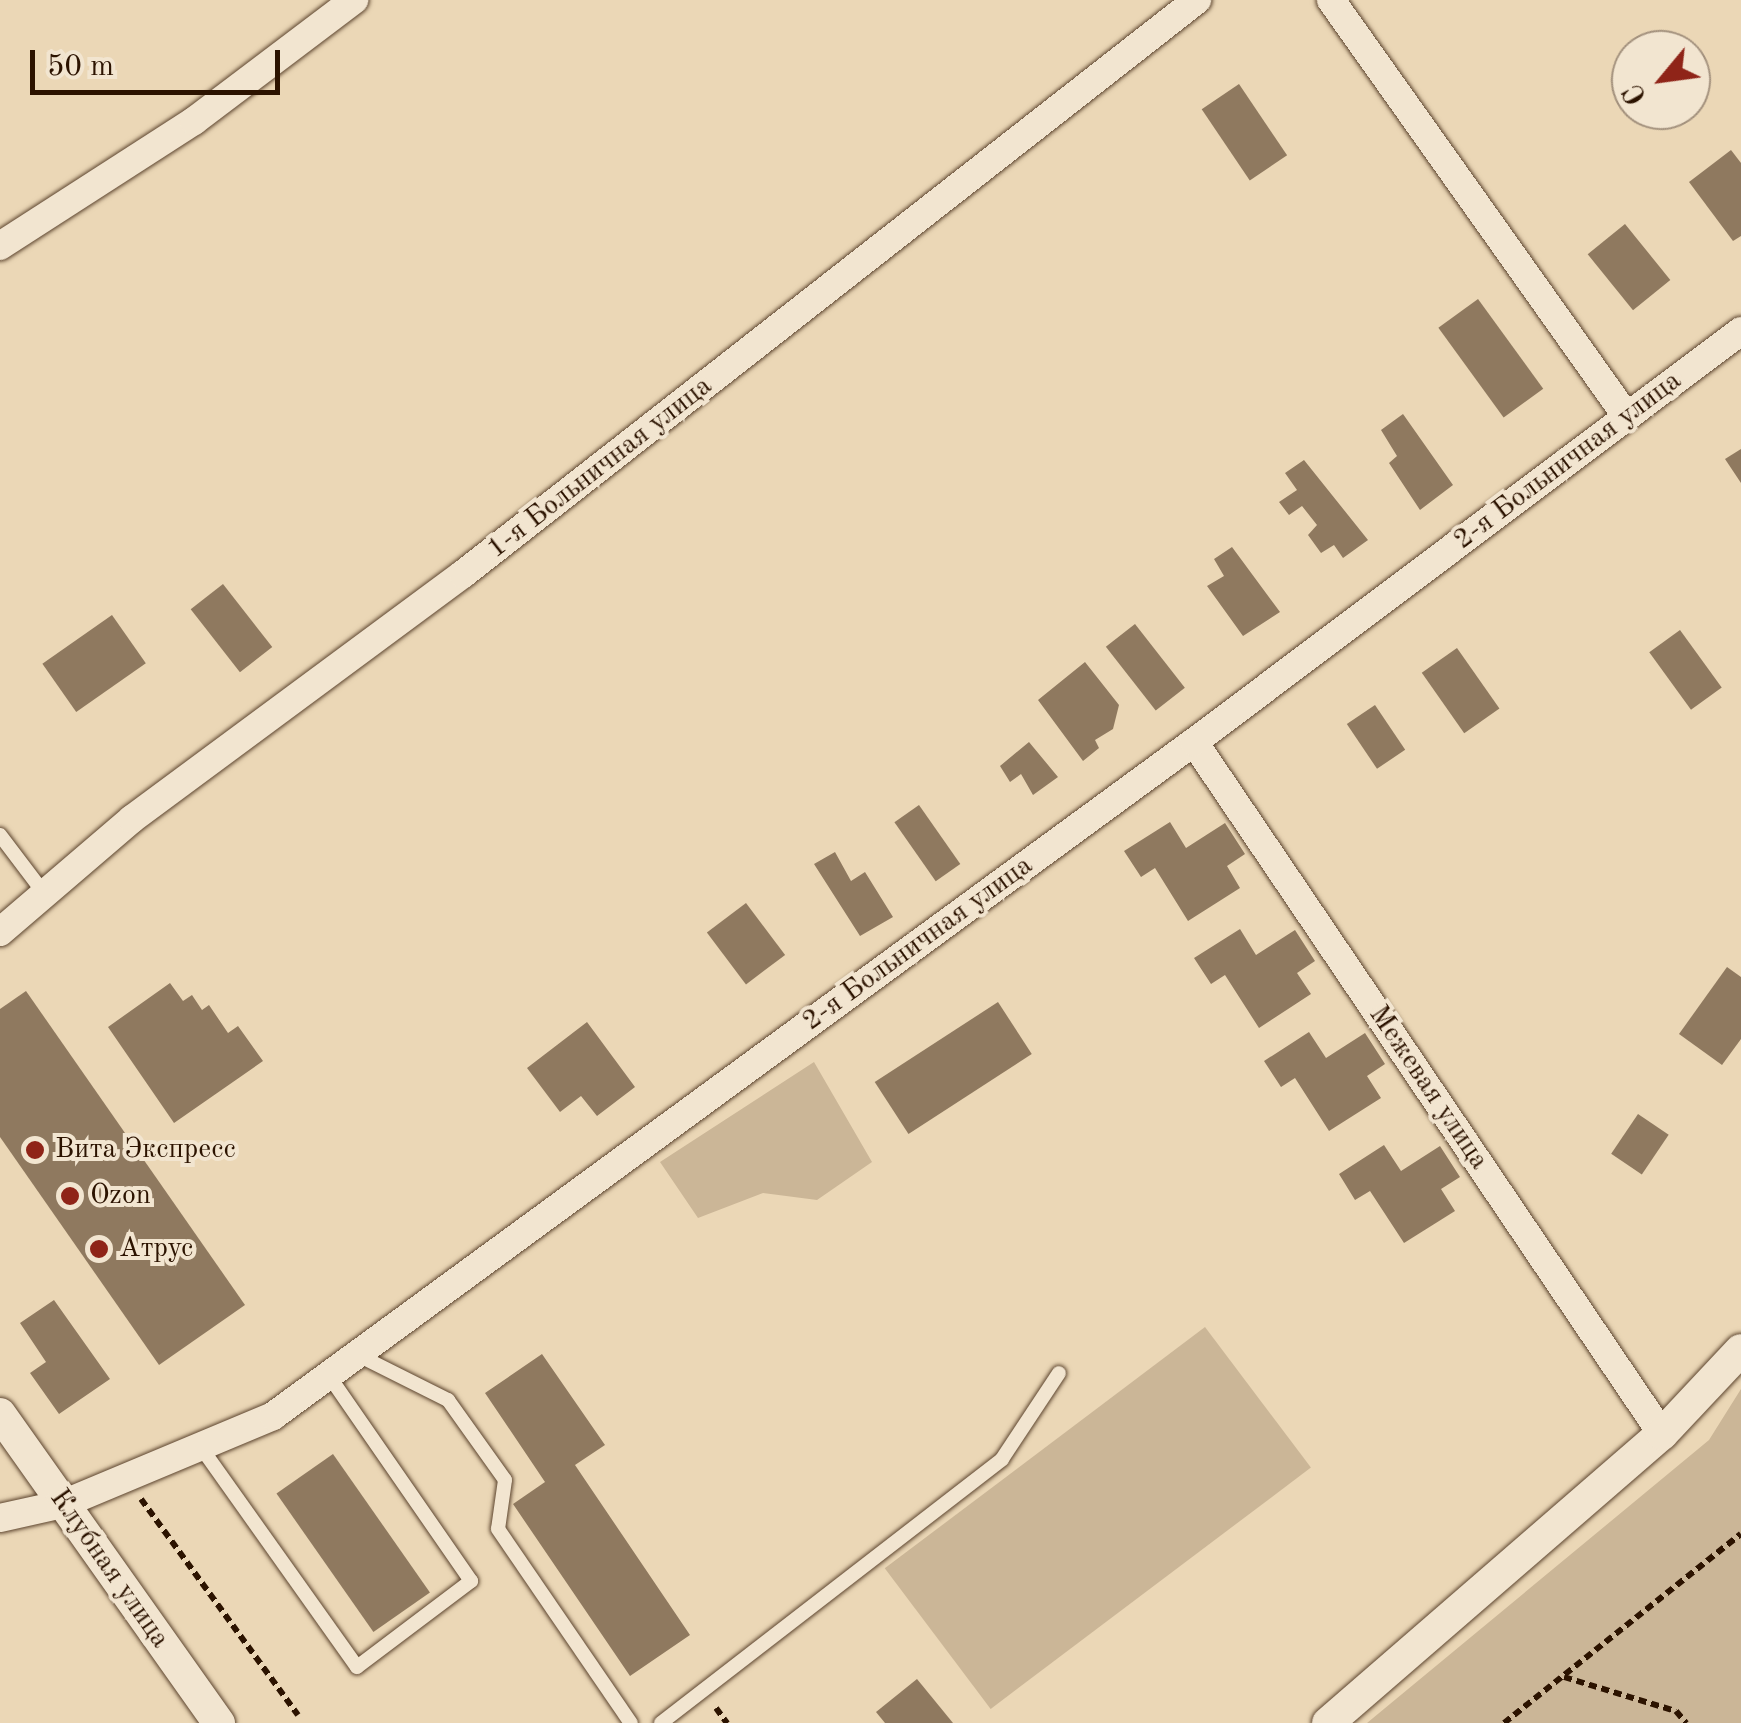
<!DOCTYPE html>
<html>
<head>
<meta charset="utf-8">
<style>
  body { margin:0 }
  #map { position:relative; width:1741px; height:1723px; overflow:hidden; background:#ebd7b6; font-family:"Old Standard TT",serif }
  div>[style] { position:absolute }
  .green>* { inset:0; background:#cbb697; transform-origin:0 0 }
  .building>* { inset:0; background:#8f795f; transform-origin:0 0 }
  .path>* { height:6px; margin-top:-3px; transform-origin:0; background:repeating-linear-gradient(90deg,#2c1300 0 8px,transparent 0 13px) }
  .roads { filter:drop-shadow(0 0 2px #5c442e) drop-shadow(0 0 2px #5c442e) }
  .service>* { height:14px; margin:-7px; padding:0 7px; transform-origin:7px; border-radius:7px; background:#f2e5d0 }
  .minor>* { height:28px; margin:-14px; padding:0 14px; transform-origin:14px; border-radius:14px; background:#f2e5d0 }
  .tertiary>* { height:32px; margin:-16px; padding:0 16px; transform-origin:16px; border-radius:16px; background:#f2e5d0 }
  .dots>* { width:28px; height:28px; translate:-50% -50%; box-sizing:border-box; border:5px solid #f2e5d0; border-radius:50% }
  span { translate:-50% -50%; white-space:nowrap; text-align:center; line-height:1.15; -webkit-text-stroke:8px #f2e5d0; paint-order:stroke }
  .street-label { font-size:28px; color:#2c1300 }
  .poi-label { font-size:28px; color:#2c1300 }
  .left { translate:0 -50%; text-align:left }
  .north { position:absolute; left:1611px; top:30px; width:100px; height:100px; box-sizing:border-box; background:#f2e5d0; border:2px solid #a3917d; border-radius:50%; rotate:241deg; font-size:28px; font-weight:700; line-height:40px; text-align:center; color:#2c1300 }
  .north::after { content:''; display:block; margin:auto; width:35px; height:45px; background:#8f2418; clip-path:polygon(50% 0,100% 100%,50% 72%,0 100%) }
  .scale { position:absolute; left:30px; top:50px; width:250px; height:45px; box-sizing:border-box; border:5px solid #2c1300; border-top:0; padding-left:12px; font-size:30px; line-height:35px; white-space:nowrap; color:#2c1300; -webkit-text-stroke:8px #f2e5d0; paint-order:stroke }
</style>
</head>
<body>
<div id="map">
  <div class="green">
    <i style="clip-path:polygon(814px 1062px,872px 1162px,817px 1200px,763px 1193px,698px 1218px,660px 1162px)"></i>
    <i style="left:1205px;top:1327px;width:176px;height:401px;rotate:53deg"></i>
    <i style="clip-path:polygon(1741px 1389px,1741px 1723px,1367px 1723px,1709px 1440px)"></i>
  </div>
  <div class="building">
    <i style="left:1239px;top:84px;width:86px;height:45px;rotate:56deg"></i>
    <i style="clip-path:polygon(1731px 150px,1741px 163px,1741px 236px,1733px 241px,1689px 182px)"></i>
    <i style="left:1625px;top:224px;width:72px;height:48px;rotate:51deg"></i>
    <i style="left:1478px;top:299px;width:111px;height:49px;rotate:54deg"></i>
    <i style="clip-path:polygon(1403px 414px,1453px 485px,1420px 510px,1389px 463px,1397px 456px,1381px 430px)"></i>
    <i style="clip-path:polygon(1741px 449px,1741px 483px,1725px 459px)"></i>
    <i style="clip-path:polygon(1304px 460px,1368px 540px,1343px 558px,1334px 545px,1321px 553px,1308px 535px,1317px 525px,1302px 506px,1289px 515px,1279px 502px,1297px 490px,1285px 473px)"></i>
    <i style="clip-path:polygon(1232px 547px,1280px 612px,1243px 636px,1207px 586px,1224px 576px,1214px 559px)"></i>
    <i style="left:223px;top:584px;width:80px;height:41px;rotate:52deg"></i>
    <i style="left:112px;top:615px;width:59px;height:85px;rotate:55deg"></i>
    <i style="left:1135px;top:624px;width:81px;height:37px;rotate:52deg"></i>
    <i style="left:1680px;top:630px;width:71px;height:38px;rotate:54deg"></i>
    <i style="left:1457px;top:648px;width:74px;height:43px;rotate:55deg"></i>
    <i style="clip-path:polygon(1085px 662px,1119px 705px,1113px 729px,1095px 740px,1099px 748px,1083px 761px,1038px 700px)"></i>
    <i style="left:1375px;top:705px;width:54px;height:34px;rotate:56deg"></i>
    <i style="clip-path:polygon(1029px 742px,1058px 777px,1033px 795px,1021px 774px,1010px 782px,1000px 766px)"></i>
    <i style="left:919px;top:805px;width:72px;height:30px;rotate:55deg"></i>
    <i style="clip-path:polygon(1170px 822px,1186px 848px,1225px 823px,1245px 854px,1227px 866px,1240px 888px,1188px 921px,1155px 868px,1141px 877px,1124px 851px)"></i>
    <i style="clip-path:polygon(835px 852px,851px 881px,865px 872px,893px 917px,860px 936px,814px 864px)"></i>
    <i style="left:746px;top:903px;width:65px;height:49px;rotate:53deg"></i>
    <i style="clip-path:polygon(1240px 929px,1256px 955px,1295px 930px,1315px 961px,1297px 973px,1311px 994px,1259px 1028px,1225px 975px,1211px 984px,1194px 958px)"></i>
    <i style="clip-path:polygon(1727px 967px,1741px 977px,1741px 1039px,1722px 1065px,1679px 1034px)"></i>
    <i style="clip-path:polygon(170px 983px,183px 1001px,192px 995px,202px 1010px,209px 1005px,228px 1033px,238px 1026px,263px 1061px,174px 1123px,108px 1027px)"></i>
    <i style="clip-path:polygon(26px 991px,245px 1305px,159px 1365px,0 1137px,0 1009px)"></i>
    <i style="left:998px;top:1002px;width:62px;height:147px;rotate:57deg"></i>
    <i style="clip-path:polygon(587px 1022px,635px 1087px,597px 1116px,581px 1096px,560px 1112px,527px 1068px)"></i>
    <i style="clip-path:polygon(1309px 1032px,1326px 1058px,1365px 1033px,1385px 1064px,1367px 1076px,1381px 1098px,1329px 1131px,1295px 1078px,1281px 1087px,1264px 1061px)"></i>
    <i style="left:1638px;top:1114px;width:37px;height:48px;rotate:34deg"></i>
    <i style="clip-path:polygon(1384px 1145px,1401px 1171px,1440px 1146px,1460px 1177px,1441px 1189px,1455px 1211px,1404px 1243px,1370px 1191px,1355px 1200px,1339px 1174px)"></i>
    <i style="clip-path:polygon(54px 1300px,110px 1379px,59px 1414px,30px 1373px,46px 1362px,20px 1323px)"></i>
    <i style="clip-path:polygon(542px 1354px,605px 1445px,575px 1465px,690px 1635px,630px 1676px,513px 1504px,545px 1482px,485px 1393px)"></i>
    <i style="left:333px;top:1454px;width:169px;height:69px;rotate:55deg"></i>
    <i style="clip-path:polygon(917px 1679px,953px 1723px,885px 1723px,876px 1712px)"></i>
  </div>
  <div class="path">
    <i style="left:141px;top:1499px;width:267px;rotate:54deg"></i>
    <i style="left:1564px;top:1677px;width:117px;rotate:16.9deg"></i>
    <i style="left:1676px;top:1711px;width:16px;rotate:50deg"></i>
    <i style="left:716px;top:1708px;width:19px;rotate:54deg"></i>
    <i style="left:1504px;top:1723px;width:303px;rotate:-38.6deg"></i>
  </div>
  <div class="roads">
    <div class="service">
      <i style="left:0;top:835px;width:73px;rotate:52.8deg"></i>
      <i style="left:358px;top:1355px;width:101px;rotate:26.6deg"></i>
      <i style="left:448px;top:1400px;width:98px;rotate:54.5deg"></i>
      <i style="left:505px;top:1480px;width:49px;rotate:98.1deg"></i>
      <i style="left:498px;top:1529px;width:235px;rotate:55.6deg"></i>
      <i style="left:200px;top:1446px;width:271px;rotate:54.6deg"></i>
      <i style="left:357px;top:1667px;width:143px;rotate:-37deg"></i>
      <i style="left:471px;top:1581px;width:249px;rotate:-124.7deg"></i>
      <i style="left:661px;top:1723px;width:431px;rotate:-37.7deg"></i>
      <i style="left:1002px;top:1459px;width:103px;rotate:-56.5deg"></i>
    </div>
    <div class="minor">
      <i style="left:1331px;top:0;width:511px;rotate:54.63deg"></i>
      <i style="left:0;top:246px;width:231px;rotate:-32.8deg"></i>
      <i style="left:194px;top:121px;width:201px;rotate:-37.1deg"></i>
      <i style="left:1194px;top:742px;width:835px;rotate:55.93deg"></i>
      <i style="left:0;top:932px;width:174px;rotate:-40.6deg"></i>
      <i style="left:132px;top:819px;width:412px;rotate:-36.5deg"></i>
      <i style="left:463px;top:574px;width:932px;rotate:-38.03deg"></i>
      <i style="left:0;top:1518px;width:65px;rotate:-12.5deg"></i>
      <i style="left:63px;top:1504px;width:228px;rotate:-22.7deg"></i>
      <i style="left:273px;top:1416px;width:1141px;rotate:-36.2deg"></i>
      <i style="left:1194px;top:742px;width:684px;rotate:-36.92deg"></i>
    </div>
    <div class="tertiary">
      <i style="left:0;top:1414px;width:379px;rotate:54.7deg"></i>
      <i style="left:1328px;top:1723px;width:442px;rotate:-40.9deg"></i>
      <i style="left:1662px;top:1434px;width:115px;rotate:-46.8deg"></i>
    </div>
  </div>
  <div class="dots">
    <i style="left:35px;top:1150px;background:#8f2418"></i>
    <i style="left:70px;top:1196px;background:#8f2418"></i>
    <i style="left:99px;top:1249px;background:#8f2418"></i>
  </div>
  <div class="street-label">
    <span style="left:1568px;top:461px;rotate:-37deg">2-я Больничная улица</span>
    <span style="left:600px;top:468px;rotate:-38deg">1-я Больничная улица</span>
    <span style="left:918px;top:944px;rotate:-36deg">2-я Больничная улица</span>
    <span style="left:1428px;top:1088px;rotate:56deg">Межевая улица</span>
    <span style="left:109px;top:1569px;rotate:55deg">Клубная улица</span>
  </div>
  <div class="poi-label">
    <span class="left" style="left:55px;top:1150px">Вита Экспресс</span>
    <span class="left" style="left:90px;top:1196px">Ozon</span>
    <span class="left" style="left:119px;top:1249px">Атрус</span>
  </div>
  <div class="north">С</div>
  <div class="scale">50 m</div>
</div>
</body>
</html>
